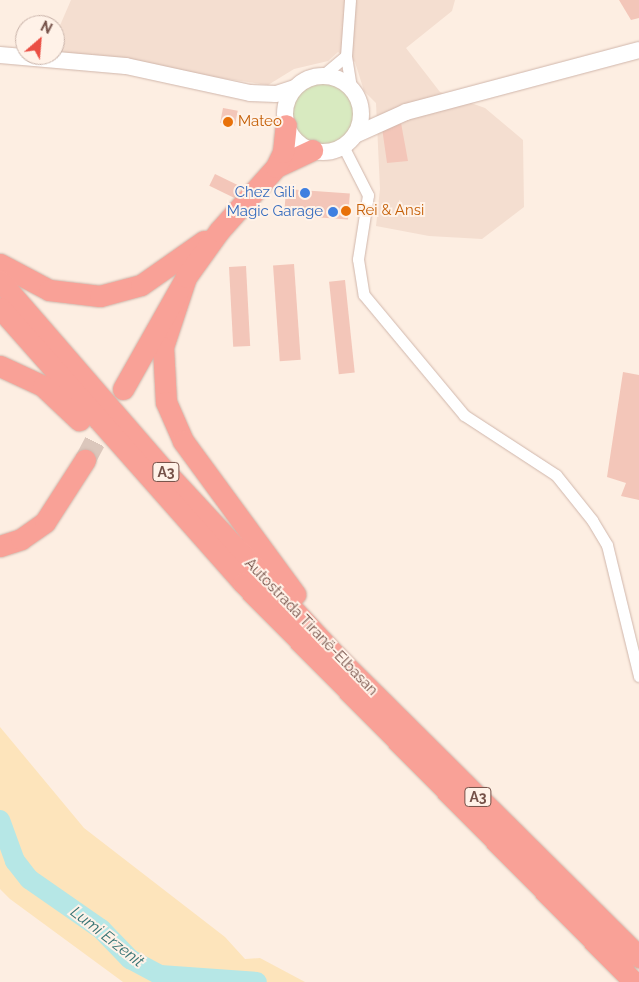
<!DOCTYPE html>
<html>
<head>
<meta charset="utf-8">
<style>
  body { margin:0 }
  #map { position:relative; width:639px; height:982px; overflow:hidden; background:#fdeee2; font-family:Raleway,sans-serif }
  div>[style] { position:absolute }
  .residential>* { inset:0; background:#f4ded0 }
  .green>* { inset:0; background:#d8eac0 }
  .round { border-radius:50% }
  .sand>* { inset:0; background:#fde4bb }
  .river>* { height:20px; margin:-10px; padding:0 10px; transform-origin:10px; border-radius:10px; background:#b6e7e6 }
  .building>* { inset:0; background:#f3c6b9; transform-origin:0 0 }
  .motorway-tunnel>* { height:21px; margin-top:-10.5px; transform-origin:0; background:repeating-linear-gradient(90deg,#dbc7bc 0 21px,transparent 0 32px) }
  .roads { filter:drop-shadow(0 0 1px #d0b6ab) drop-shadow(0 0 1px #d0b6ab) }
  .minor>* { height:11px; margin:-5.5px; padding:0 5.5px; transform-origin:5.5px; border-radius:5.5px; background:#fff }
  .secondary>* { height:16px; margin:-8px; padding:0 8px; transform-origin:8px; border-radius:8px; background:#fff }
  .secondary>.ring { margin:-8px; padding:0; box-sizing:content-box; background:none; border:16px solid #fff; border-radius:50% }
  .motorway>* { height:21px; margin:-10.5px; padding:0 10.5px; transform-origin:10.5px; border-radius:10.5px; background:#f9a197 }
  .dots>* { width:14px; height:14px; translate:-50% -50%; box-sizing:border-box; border:2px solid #fff2e8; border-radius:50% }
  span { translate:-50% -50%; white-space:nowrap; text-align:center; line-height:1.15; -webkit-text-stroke:4px #fff2e8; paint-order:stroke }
  .shield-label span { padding:1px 4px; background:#fff2e8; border:1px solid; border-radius:4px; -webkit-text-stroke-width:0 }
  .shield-label { font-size:14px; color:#755148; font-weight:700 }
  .food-label { font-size:15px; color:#c56008 }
  .left { translate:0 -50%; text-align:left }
  .shop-label { font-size:15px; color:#366cbe }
  .right { translate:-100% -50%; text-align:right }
  .street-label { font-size:15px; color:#755148 }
  .water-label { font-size:16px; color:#387474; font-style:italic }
  .north { position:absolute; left:15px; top:15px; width:50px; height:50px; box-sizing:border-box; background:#fff2e8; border:1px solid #c8b2a8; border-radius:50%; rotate:27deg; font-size:14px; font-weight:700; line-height:20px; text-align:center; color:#755148 }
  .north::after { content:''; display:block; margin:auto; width:18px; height:22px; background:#ea4e43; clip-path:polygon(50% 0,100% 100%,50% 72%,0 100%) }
</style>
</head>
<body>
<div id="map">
  <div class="residential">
    <i style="clip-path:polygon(71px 0,455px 0,452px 11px,406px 48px,440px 92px,485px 108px,523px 140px,524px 207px,482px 239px,429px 236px,376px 226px,380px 189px,376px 103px,364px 91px,355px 62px,338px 52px,328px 61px,294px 69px,268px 85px,55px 53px,55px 37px)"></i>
  </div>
  <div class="green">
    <i class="round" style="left:292px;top:83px;width:62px;height:62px"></i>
  </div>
  <div class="sand">
    <i style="clip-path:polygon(0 727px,84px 828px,225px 937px,245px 959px,260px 958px,305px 982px,123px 982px,10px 899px,0 889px)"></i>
  </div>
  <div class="river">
    <i style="left:0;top:820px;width:44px;rotate:69.9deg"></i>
    <i style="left:15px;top:861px;width:23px;rotate:52deg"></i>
    <i style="left:29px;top:879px;width:88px;rotate:34.8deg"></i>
    <i style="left:101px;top:929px;width:42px;rotate:46deg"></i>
    <i style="left:130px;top:959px;width:34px;rotate:28deg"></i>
    <i style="left:160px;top:975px;width:97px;rotate:4.1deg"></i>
  </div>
  <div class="building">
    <i style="clip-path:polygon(619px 0,639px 0,639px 18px,631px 20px)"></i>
    <i style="left:223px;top:108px;width:15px;height:15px;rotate:11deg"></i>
    <i style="clip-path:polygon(401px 123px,408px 161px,387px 163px,382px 128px)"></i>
    <i style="left:215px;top:174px;width:28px;height:13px;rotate:26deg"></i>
    <i style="left:286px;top:189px;width:64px;height:26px;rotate:4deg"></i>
    <i style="left:294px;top:264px;width:96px;height:21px;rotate:86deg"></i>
    <i style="left:246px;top:266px;width:80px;height:17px;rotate:87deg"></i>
    <i style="left:345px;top:280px;width:93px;height:16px;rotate:84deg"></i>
    <i style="clip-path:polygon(623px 372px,639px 375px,639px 500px,621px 496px,626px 483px,607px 477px)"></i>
  </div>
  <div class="motorway-tunnel">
    <i style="left:85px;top:460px;width:58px;rotate:-62.1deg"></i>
  </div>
  <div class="roads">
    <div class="minor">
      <i style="left:350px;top:0;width:56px;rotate:94.1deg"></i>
      <i style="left:346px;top:56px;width:32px;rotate:81deg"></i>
      <i style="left:322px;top:76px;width:31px;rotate:-40deg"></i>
      <i style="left:343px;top:146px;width:55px;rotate:63deg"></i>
      <i style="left:368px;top:195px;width:65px;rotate:98.9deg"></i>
      <i style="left:358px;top:259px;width:36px;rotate:81deg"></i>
      <i style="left:364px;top:295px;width:156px;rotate:50.2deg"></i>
      <i style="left:464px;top:415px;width:110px;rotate:33.1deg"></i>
      <i style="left:556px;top:475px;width:58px;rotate:51.3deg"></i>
      <i style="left:592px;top:520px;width:29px;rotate:59deg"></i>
      <i style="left:607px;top:545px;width:135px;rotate:76.3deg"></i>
    </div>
    <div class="secondary">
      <i style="left:0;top:55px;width:126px;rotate:5deg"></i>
      <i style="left:126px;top:66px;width:127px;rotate:12.3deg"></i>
      <i style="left:250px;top:93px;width:26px;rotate:2deg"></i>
      <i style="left:276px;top:94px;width:20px;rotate:-18deg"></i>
      <i class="ring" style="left:285px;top:76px;width:60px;height:60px"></i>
      <i style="left:355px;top:135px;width:56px;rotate:-24.3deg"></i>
      <i style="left:406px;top:112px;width:241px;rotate:-14.9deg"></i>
    </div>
    <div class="motorway">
      <i style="left:276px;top:167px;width:40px;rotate:-25deg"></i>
      <i style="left:0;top:264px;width:55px;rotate:28deg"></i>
      <i style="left:49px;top:290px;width:51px;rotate:6.7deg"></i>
      <i style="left:100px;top:296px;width:42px;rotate:-15deg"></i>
      <i style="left:141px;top:285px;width:77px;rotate:-34.9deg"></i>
      <i style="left:186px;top:277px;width:74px;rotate:108.2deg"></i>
      <i style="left:163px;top:347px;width:55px;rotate:86.9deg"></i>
      <i style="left:166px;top:402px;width:43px;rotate:66.4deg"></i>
      <i style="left:183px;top:441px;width:190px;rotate:53.8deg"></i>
      <i style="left:0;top:281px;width:249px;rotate:49.1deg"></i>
      <i style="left:163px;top:469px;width:256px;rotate:47.2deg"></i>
      <i style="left:337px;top:657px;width:426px;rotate:44.8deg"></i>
      <i style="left:0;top:308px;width:367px;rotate:48.5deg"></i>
      <i style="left:243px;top:583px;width:559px;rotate:45.58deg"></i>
      <i style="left:0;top:366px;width:47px;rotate:24.9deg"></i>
      <i style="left:43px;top:386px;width:50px;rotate:43.4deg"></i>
      <i style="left:123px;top:389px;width:129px;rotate:-60.6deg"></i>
      <i style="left:186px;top:277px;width:57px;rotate:-54.3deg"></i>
      <i style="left:219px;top:231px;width:86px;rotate:-48.3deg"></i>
      <i style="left:276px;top:167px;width:17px;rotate:-65deg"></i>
      <i style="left:283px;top:152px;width:27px;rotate:-84deg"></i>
      <i style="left:0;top:546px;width:22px;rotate:-18deg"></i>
      <i style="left:21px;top:539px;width:29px;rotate:-35deg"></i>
      <i style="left:45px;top:522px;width:74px;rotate:-57.2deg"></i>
    </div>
  </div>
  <div class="dots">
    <i style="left:228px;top:122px;background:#e8710a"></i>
    <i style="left:305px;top:193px;background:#3f7fe0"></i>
    <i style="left:346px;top:211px;background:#e8710a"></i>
    <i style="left:333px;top:212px;background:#3f7fe0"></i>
  </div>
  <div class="shield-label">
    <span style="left:166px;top:472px">A3</span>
    <span style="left:478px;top:797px">A3</span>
  </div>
  <div class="food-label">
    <span class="left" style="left:238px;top:122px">Mateo</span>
    <span class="left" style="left:356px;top:211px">Rei &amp; Ansi</span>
  </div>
  <div class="shop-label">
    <span class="right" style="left:295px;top:193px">Chez Gili</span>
    <span class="right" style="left:323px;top:212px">Magic Garage</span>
  </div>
  <div class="street-label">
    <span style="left:311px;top:627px;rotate:46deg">Autostrada Tiranë-Elbasan</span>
  </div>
  <div class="water-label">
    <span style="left:107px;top:937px;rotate:38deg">Lumi Erzenit</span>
  </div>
  <div class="north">N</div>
</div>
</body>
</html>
